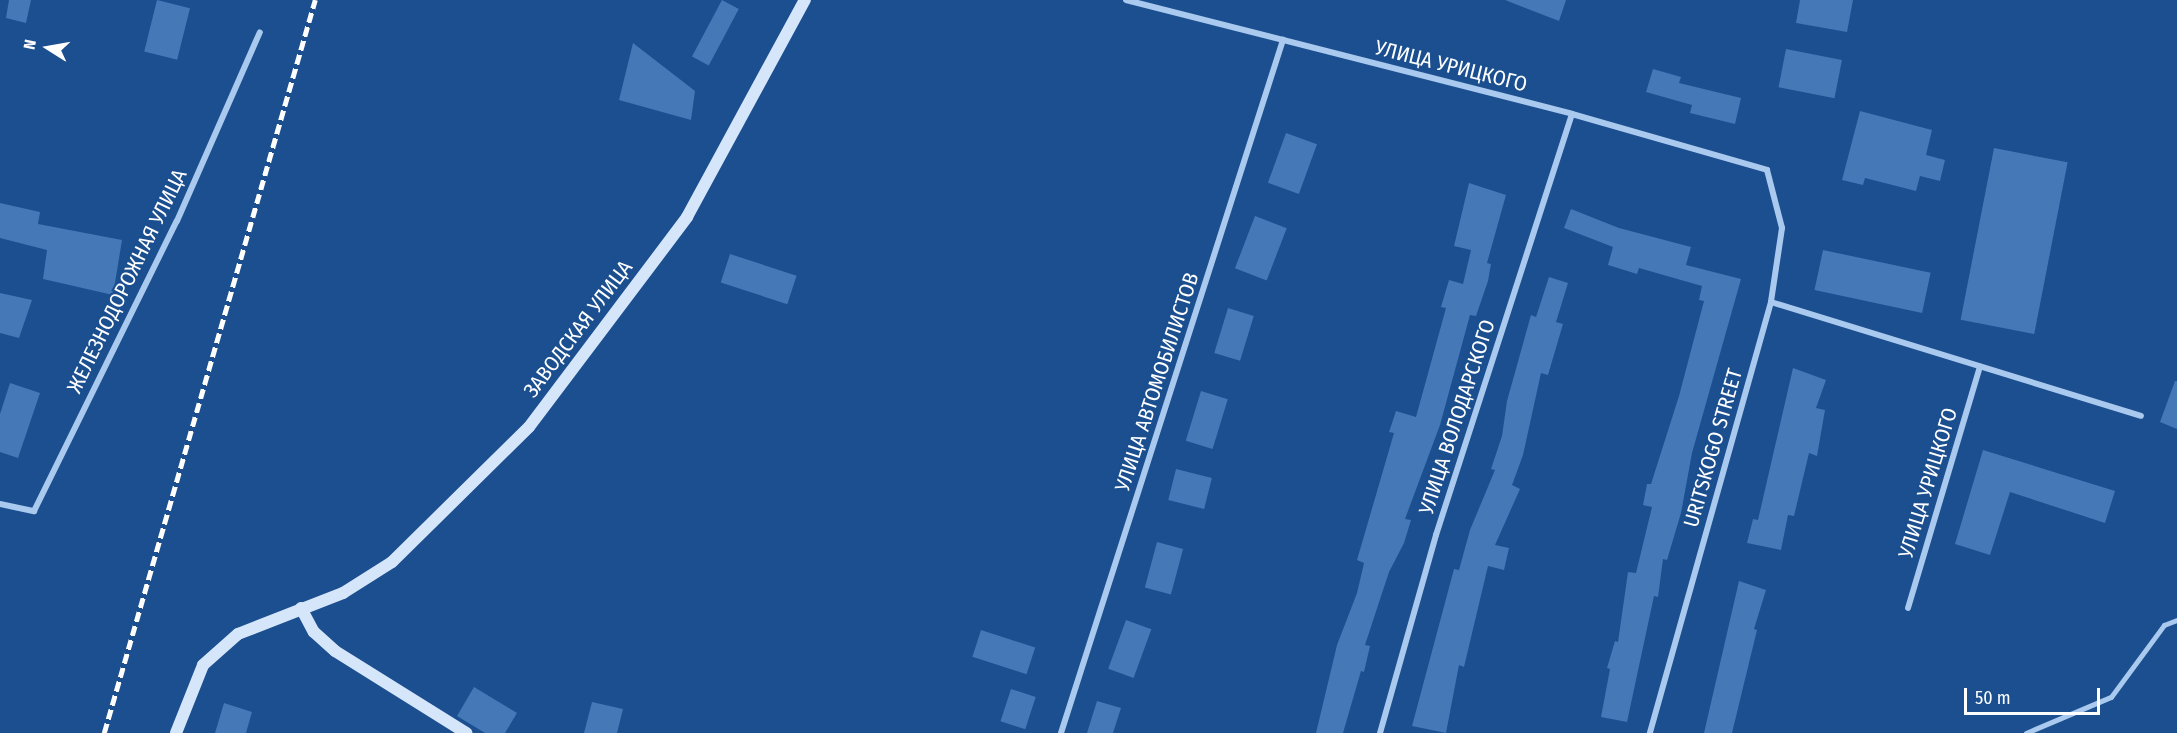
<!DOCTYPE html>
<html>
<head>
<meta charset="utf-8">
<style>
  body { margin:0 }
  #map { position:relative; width:2177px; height:733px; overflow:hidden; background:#1b4f8f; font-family:"Fira Sans Condensed",sans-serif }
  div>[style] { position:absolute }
  .building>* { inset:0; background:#4478b7; transform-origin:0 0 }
  .lane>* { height:4.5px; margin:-2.25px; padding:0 2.25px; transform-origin:2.25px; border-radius:2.25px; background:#a9c9ee }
  .street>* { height:6px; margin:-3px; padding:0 3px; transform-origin:3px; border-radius:3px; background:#a9c9ee }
  .secondary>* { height:12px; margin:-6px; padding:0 6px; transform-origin:6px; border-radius:6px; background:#d6e6fa }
  .rail>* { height:4.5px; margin-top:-2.25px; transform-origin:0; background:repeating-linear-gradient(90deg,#fff 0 10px,transparent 0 14.5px) }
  span { translate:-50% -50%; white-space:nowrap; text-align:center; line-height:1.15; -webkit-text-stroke:4.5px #1b4f8f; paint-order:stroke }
  .street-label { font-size:21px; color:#fff }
  .north { position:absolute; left:18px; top:18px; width:60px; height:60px; -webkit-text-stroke:4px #1b4f8f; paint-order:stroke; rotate:281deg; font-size:16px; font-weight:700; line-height:24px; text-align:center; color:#fff }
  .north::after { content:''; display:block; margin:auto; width:21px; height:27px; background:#fff; clip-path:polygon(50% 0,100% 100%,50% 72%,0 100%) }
  .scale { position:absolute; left:1964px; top:688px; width:136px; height:27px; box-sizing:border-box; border:3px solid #fff; border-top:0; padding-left:8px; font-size:18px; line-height:21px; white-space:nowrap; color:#fff; -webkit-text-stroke:4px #1b4f8f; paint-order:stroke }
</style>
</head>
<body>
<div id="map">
  <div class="building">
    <i style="clip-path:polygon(9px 0,31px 0,26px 23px,6px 18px)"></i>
    <i style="left:157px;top:0;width:34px;height:53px;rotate:14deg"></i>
    <i style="left:722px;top:0;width:19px;height:64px;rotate:28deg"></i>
    <i style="clip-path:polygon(1505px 0,1566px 0,1559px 21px)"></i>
    <i style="clip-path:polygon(1800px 0,1853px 0,1847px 32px,1796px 23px)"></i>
    <i style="clip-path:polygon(633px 43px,695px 91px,691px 120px,619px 100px)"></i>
    <i style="left:1786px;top:49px;width:57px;height:39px;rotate:11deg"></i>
    <i style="clip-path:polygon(1653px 69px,1681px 77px,1679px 83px,1741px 98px,1735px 124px,1690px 113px,1692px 105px,1646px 92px)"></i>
    <i style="clip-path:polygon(1860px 111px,1932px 130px,1926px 155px,1945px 160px,1940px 181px,1920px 176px,1916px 191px,1865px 178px,1863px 185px,1842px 180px)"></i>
    <i style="left:1286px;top:133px;width:33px;height:53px;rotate:20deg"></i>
    <i style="left:1994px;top:148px;width:75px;height:175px;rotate:11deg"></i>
    <i style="clip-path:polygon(1469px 183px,1506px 195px,1487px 263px,1491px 264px,1488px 281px,1476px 316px,1470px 315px,1440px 425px,1405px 519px,1411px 520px,1404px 543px,1389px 572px,1365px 645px,1370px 646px,1364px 672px,1361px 671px,1343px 733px,1316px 733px,1337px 645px,1357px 593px,1364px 563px,1357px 560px,1394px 433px,1389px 432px,1396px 411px,1416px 417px,1446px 308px,1441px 307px,1449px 280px,1463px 284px,1471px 250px,1454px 246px)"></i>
    <i style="clip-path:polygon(0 203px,40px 212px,38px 224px,122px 240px,113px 295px,43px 279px,47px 250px,0 238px)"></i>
    <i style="clip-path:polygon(1571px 209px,1619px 228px,1691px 247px,1686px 265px,1741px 279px,1692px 453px,1681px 513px,1667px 560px,1663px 559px,1658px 597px,1654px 596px,1627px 722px,1601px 717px,1610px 669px,1607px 668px,1615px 641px,1618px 642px,1628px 572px,1636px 573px,1652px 507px,1643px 505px,1647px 484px,1651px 484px,1679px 396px,1704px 301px,1699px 300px,1702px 286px,1639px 268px,1637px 274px,1608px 265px,1613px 247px,1564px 228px)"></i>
    <i style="left:1255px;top:216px;width:34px;height:56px;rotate:21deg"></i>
    <i style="left:1823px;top:250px;width:110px;height:41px;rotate:12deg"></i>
    <i style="left:730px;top:254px;width:70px;height:30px;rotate:18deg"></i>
    <i style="clip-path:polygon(1549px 277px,1568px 283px,1556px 322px,1563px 324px,1548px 375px,1541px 373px,1523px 455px,1512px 485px,1520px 489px,1495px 545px,1509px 548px,1504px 570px,1488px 566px,1464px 667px,1459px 665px,1446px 733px,1412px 726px,1454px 569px,1459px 570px,1470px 530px,1495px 470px,1491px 469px,1502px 436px,1507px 401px,1531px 315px,1536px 317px)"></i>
    <i style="clip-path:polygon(0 293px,32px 300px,19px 338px,0 333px)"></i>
    <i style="left:1228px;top:308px;width:27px;height:47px;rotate:17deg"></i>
    <i style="clip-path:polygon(1793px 368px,1826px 380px,1816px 408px,1825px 410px,1817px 456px,1809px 453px,1794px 516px,1788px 515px,1781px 550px,1747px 543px,1753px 519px,1758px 520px)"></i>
    <i style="clip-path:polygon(2175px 381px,2177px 381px,2177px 429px,2160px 422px)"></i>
    <i style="clip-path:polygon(10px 383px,40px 393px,18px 458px,0 452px,0 414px)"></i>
    <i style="left:1201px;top:391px;width:28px;height:52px;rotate:17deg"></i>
    <i style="clip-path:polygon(1983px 450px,2115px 491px,2105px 523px,2010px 492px,1990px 555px,1955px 544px)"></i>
    <i style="left:1176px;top:469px;width:37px;height:32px;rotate:14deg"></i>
    <i style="left:1157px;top:542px;width:27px;height:47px;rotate:15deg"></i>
    <i style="clip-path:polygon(1739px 581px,1766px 590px,1754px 629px,1757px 630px,1732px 733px,1704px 733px)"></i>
    <i style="left:1126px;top:620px;width:27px;height:52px;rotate:20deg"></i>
    <i style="left:981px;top:630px;width:57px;height:28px;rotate:18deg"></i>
    <i style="clip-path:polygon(474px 687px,517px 713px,505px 733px,485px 733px,457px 716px)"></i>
    <i style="left:1011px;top:689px;width:26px;height:34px;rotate:18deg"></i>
    <i style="clip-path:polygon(1097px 701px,1121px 708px,1113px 733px,1087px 733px)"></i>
    <i style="clip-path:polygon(592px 702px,623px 709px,617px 733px,584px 733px)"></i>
    <i style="clip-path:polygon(224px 703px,252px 712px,246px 733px,215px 733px)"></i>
  </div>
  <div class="lane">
    <i style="left:2026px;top:733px;width:92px;rotate:-23deg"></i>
    <i style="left:2111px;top:697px;width:89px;rotate:-53.6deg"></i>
    <i style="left:2164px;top:625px;width:14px;rotate:-21deg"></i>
  </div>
  <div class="street">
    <i style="left:1126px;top:0;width:460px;rotate:14.3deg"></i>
    <i style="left:1572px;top:114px;width:203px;rotate:16deg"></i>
    <i style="left:1767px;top:170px;width:60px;rotate:75.5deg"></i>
    <i style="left:1782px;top:228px;width:75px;rotate:98.5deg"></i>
    <i style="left:1771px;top:302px;width:448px;rotate:105.7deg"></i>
    <i style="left:1771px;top:302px;width:387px;rotate:17.1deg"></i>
    <i style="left:0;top:504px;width:35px;rotate:12deg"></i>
    <i style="left:34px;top:511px;width:323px;rotate:-63.8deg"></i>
    <i style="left:177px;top:221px;width:206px;rotate:-66.3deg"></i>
    <i style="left:1908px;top:608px;width:252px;rotate:-73.4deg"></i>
    <i style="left:1061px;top:733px;width:728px;rotate:-72.24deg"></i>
    <i style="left:1380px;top:733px;width:206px;rotate:-74.2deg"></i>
    <i style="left:1436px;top:535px;width:442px;rotate:-72.1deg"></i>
  </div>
  <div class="secondary">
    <i style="left:301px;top:608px;width:27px;rotate:62deg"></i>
    <i style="left:314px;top:632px;width:28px;rotate:42deg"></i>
    <i style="left:335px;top:651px;width:155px;rotate:32deg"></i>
    <i style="left:176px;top:733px;width:73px;rotate:-68.3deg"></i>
    <i style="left:203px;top:665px;width:47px;rotate:-41.5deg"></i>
    <i style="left:238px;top:634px;width:113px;rotate:-21.3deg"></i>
    <i style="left:343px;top:593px;width:58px;rotate:-32.3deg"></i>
    <i style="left:392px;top:562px;width:192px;rotate:-44.6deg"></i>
    <i style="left:529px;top:427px;width:263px;rotate:-53deg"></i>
    <i style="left:687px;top:217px;width:247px;rotate:-61.5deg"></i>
  </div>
  <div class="rail">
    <i style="left:104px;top:733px;width:763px;rotate:-73.94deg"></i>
  </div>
  <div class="street-label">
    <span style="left:1451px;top:66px;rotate:14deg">УЛИЦА УРИЦКОГО</span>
    <span style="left:127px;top:281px;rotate:-64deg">ЖЕЛЕЗНОДОРОЖНАЯ УЛИЦА</span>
    <span style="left:578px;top:329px;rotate:-53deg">ЗАВОДСКАЯ УЛИЦА</span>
    <span style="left:1157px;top:382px;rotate:-72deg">УЛИЦА АВТОМОБИЛИСТОВ</span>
    <span style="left:1457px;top:417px;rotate:-72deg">УЛИЦА ВОЛОДАРСКОГО</span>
    <span style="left:1713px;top:448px;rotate:-74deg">URITSKOGO STREET</span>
    <span style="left:1928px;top:483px;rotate:-73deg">УЛИЦА УРИЦКОГО</span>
  </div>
  <div class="north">N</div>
  <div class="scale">50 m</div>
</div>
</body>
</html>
